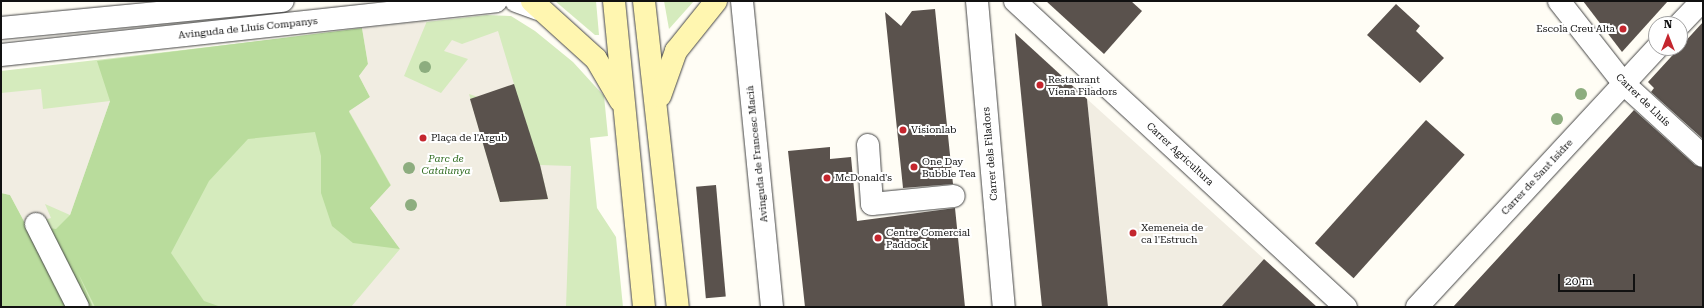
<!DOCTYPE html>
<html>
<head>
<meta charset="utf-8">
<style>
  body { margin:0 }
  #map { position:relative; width:1704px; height:308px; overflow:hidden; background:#fffdf5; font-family:"Roboto Serif",serif }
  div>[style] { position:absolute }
  .green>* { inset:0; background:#d5ebbd }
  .forest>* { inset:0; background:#b9dc9c }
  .plaza>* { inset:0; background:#f1ede2 }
  .building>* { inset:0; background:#5a524d; transform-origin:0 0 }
  .roads { filter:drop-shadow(0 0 1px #444) drop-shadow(0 0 1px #444) }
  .street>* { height:22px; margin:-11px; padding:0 11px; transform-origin:11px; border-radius:11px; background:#fff }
  .secondary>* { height:22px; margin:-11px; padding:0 11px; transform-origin:11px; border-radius:11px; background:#fff6b0 }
  .trees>* { width:12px; height:12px; margin:-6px; border-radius:50%; background:#8dad7f }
  .dots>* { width:11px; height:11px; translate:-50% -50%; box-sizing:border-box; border:2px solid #fff; border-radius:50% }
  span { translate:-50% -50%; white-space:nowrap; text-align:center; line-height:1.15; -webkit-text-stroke:4px #fff; paint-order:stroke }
  .street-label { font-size:10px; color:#111 }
  .poi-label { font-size:10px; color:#111 }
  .right { translate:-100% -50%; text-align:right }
  .left { translate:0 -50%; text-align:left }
  .park-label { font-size:10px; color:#2f6b1f; font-style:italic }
  .frame { position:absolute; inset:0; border:2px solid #111; pointer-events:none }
  .north { position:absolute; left:1648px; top:16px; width:40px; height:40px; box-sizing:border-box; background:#fff; border:1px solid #a0a0a0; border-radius:50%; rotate:0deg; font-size:11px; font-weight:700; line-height:16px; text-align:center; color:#111 }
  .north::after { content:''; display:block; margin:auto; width:14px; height:18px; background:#c4262e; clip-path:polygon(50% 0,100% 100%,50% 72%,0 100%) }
  .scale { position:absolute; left:1558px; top:274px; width:77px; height:18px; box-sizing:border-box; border:2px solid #111; border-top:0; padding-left:5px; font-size:12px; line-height:14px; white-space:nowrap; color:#111; -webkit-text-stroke:3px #fff; paint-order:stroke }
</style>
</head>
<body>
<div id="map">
  <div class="green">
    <i style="clip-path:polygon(555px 1px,596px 1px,599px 35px,595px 35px)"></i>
    <i style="clip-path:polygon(664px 1px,694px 1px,669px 29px)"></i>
    <i style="clip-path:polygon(487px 15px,511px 16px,535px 31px,573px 62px,604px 96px,608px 136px,590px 138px,597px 208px,616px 237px,623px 307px,1px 307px,1px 71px)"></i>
  </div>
  <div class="forest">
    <i style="clip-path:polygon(362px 28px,368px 64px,359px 76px,370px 97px,349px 112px,391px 186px,370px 208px,400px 249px,353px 243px,332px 226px,321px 193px,321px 156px,315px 132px,248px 139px,209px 181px,171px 253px,204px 301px,221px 307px,95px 307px,78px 273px,93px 307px,1px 307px,1px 193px,10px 195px,26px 225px,56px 229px,70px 215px,110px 101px,97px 61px)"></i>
  </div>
  <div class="plaza">
    <i style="clip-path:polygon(427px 21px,404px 76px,441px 93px,468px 59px,444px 51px,452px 40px,462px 44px,498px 31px,514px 84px,478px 97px,469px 94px,500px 202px,548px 199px,540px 165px,571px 166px,566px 307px,351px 307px,400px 249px,370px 208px,391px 185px,349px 111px,370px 97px,359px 76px,368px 64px,362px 28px)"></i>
    <i style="clip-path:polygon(41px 89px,43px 109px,110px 101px,70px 215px,45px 204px,51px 218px,26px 225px,10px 195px,1px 193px,1px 93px)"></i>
    <i style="clip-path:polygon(1087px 99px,1264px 259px,1221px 307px,1108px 307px)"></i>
  </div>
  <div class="building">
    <i style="clip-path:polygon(1046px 1px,1131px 1px,1142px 11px,1104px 54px)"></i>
    <i style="clip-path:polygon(1583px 1px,1668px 1px,1622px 52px)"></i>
    <i style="clip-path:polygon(1396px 4px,1420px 26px,1416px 31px,1444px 58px,1420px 83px,1367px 35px)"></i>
    <i style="clip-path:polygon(935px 9px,953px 184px,903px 188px,885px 12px,901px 26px,912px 11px)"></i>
    <i style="clip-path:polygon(1703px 22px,1703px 139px,1651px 92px,1654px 88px,1648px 82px)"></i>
    <i style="clip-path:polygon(1015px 33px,1087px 99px,1108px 307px,1042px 307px)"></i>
    <i style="clip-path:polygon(514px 84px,540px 165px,548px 199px,500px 202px,470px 99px)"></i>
    <i style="clip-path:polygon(1634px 110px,1695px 165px,1703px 168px,1703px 307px,1453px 307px)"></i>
    <i style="left:1426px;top:120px;width:52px;height:166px;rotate:42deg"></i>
    <i style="clip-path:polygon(830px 147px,830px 159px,851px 157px,857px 221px,955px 208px,965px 307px,805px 307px,788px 151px)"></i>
    <i style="left:716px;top:185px;width:112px;height:20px;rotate:85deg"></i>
    <i style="clip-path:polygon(1264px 259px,1317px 307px,1221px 307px)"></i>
  </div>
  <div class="roads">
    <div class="street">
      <i style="left:516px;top:1px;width:23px;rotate:20deg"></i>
      <i style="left:742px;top:1px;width:307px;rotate:84.4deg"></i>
      <i style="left:977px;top:1px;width:307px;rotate:85deg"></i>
      <i style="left:1015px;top:1px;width:451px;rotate:42.8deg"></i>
      <i style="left:1559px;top:1px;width:105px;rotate:51.9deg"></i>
      <i style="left:1624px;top:84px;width:107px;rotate:42.3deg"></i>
      <i style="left:1680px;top:24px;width:32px;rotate:-46deg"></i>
      <i style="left:1px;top:28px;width:283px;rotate:-5.5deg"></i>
      <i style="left:1px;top:55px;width:498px;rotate:-6.2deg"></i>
      <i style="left:868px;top:145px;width:59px;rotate:86.1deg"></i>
      <i style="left:872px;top:204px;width:82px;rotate:-5.6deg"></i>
      <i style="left:36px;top:224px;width:93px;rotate:63.2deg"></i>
      <i style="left:1417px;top:307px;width:353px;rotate:-47.2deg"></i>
    </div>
    <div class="secondary">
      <i style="left:532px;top:1px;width:86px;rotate:42.2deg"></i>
      <i style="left:596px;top:59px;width:48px;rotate:59.7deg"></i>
      <i style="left:614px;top:1px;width:307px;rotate:84.4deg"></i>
      <i style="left:644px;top:1px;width:308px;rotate:83.7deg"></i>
      <i style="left:660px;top:96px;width:48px;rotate:-70.4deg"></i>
      <i style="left:676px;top:51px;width:64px;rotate:-51.3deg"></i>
    </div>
  </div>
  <div class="trees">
    <i style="left:425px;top:67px"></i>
    <i style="left:1581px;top:94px"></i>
    <i style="left:1557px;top:119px"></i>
    <i style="left:409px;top:168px"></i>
    <i style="left:411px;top:205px"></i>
  </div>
  <div class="dots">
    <i style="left:1623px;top:29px;background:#c4262e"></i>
    <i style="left:1040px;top:85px;background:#c4262e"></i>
    <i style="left:903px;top:130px;background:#c4262e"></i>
    <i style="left:423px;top:138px;background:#c4262e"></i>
    <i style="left:914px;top:167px;background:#c4262e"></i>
    <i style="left:827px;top:178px;background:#c4262e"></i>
    <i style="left:1133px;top:233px;background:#c4262e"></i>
    <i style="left:878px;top:238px;background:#c4262e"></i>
  </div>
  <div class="street-label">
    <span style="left:248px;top:28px;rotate:-6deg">Avinguda de Lluís Companys</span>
    <span style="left:1643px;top:100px;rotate:44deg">Carrer de Lluís</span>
    <span style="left:757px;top:154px;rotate:-96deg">Avinguda de Francesc Macià</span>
    <span style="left:990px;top:154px;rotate:-95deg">Carrer dels Filadors</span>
    <span style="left:1180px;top:154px;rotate:43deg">Carrer Agricultura</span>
    <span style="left:1537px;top:177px;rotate:-47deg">Carrer de Sant Isidre</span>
  </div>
  <div class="poi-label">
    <span class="right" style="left:1615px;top:29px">Escola Creu Alta</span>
    <span class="left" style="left:1048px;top:85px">Restaurant<br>Viena Filadors</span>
    <span class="left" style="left:911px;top:130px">Visionlab</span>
    <span class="left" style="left:431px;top:138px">Plaça de l'Argub</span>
    <span class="left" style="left:922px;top:167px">One Day<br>Bubble Tea</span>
    <span class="left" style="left:835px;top:178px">McDonald's</span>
    <span class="left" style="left:1141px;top:233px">Xemeneia de<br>ca l'Estruch</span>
    <span class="left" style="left:886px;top:238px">Centre Comercial<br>Paddock</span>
  </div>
  <div class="park-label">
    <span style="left:446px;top:164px">Parc de<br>Catalunya</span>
  </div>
  <div class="frame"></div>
  <div class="north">N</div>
  <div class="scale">20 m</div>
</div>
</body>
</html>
